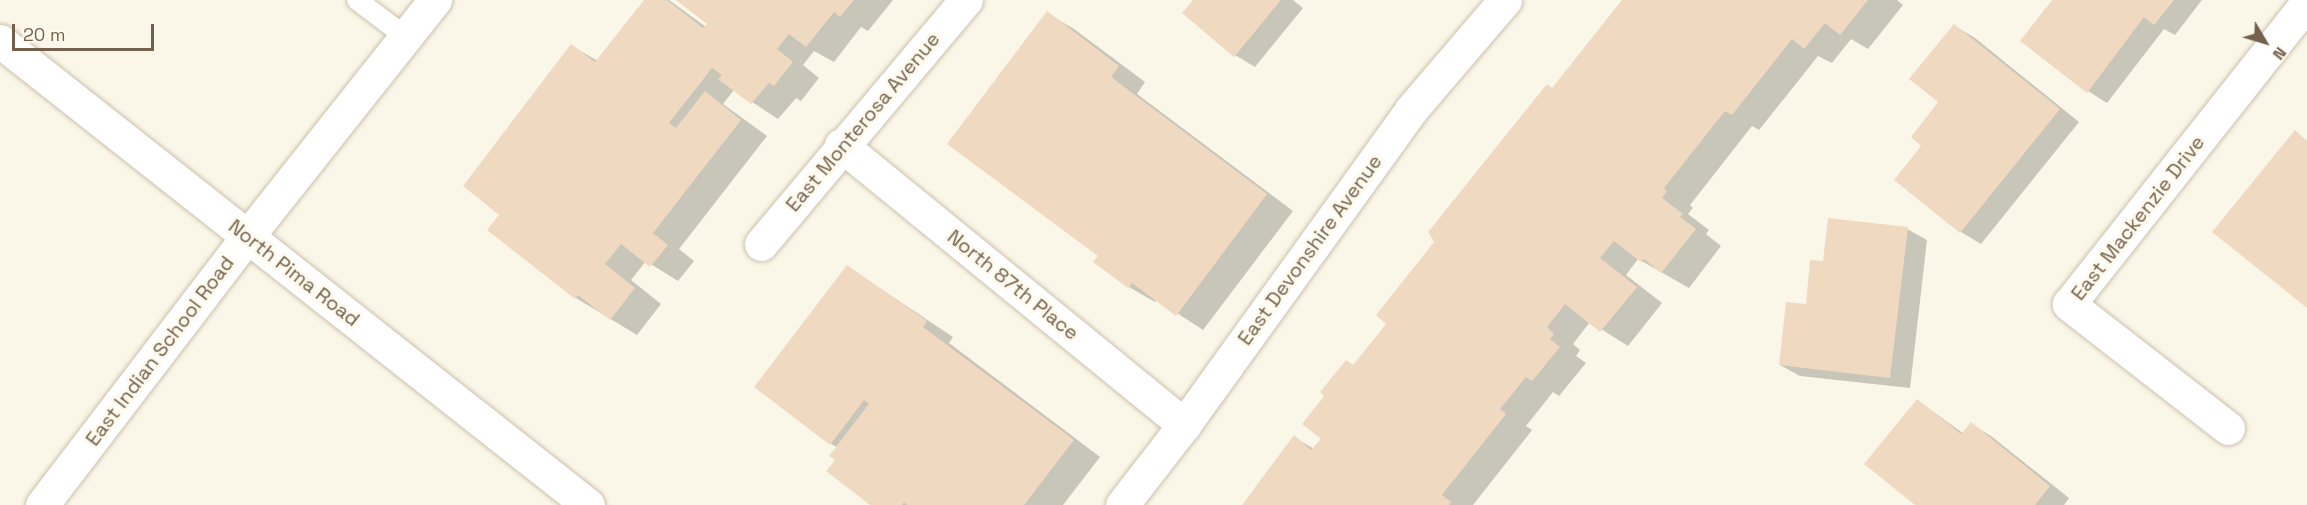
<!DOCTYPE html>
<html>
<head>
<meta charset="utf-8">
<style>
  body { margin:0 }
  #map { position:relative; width:2307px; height:505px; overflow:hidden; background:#fbf7e8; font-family:"Space Grotesk",sans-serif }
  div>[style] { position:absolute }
  .shadow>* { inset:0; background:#0003 }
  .building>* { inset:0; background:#efdac1 }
  .roads { filter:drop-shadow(0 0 2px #cdc0ae) drop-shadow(0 0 2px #cdc0ae) }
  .service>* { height:20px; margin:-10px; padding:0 10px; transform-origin:10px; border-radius:10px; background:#fff }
  .minor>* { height:33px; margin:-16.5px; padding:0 16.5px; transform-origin:16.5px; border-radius:16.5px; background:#fff }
  .secondary>* { height:33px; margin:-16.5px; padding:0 16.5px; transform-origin:16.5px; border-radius:16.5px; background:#fff }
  span { translate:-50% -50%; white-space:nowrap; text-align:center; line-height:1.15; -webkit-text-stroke:6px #fefaee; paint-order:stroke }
  .street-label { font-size:20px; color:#74614d }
  .north { position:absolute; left:2235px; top:12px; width:60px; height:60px; -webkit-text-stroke:4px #fefaee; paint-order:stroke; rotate:128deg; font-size:16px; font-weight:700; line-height:24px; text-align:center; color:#74614d }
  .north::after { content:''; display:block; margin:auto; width:21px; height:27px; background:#74614d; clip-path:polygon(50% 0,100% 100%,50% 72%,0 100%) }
  .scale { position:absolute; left:12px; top:24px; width:142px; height:27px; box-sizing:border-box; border:3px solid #74614d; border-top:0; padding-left:8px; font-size:18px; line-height:21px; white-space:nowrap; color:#74614d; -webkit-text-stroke:4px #fefaee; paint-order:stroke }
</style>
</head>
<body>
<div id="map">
  <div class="shadow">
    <i style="clip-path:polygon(646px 0,669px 0,706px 27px,709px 24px,679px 0,893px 0,868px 31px,861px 27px,834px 62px,814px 51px,803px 65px,819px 78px,801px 101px,796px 98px,778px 119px,734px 90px,723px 104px,767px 136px,679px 249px,694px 261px,678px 281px,646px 261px,631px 280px,661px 304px,637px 335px,576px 298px,501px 214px,572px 46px,598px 61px)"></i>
    <i style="clip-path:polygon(1195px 0,1293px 0,1303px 8px,1255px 67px,1235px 55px)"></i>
    <i style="clip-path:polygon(1624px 0,1897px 0,1903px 5px,1868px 49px,1851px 39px,1832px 63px,1818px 56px,1759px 130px,1752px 126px,1690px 205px,1693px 208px,1688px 214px,1709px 230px,1706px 234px,1721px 246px,1689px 288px,1638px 259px,1626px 275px,1662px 303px,1628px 346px,1590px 322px,1573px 344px,1580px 350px,1576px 356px,1586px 363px,1559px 396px,1553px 392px,1526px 426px,1532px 430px,1473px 505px,1243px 505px,1294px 437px,1314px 449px,1323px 438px,1354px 366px,1388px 324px,1553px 89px)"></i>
    <i style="clip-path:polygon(2054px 0,2202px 0,2175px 35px,2164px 29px,2107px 103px,2088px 91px)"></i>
    <i style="clip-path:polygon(1047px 13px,1074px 29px,1145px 82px,1137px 94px,1293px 211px,1203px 330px,1157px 300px,1155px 302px,1129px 287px,1100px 256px)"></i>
    <i style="clip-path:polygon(1955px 26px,1975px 38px,2079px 122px,1981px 244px,1961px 232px,1924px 146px,1941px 102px)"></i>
    <i style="clip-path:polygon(1907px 229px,1927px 240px,1910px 388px,1800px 376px,1780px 365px,1807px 306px)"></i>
    <i style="clip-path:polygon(848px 267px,953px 337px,949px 343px,1100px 457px,1063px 505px,873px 505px,837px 460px,837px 447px,831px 444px)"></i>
    <i style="clip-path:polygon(1917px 400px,1964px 434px,1971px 424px,1991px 436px,2069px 498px,2064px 505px,1918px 505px)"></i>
  </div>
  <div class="building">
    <i style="clip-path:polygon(644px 0,667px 0,703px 28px,707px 24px,676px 0,854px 0,840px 17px,834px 12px,806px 47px,789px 34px,777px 49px,793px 62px,774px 86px,769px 83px,751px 104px,718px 79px,722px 75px,712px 68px,669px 123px,676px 128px,705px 91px,741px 120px,653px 233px,668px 245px,650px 267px,621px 244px,605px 264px,635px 288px,610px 320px,578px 295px,575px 299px,487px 230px,499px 215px,463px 186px,571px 44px,595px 62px)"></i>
    <i style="clip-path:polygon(1193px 0,1281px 0,1234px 57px,1182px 13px)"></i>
    <i style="clip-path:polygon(1622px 0,1868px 0,1840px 35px,1825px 23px,1804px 49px,1792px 39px,1732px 115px,1725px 111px,1664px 188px,1667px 191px,1662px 198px,1683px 214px,1680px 217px,1696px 229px,1661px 273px,1644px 259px,1641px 262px,1614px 241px,1600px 258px,1637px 287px,1600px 332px,1565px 304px,1547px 327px,1554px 334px,1550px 339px,1560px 347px,1532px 381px,1526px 377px,1500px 409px,1506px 414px,1442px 495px,1451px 502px,1449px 505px,1242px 505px,1294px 435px,1311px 450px,1321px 439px,1302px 424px,1324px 396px,1320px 392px,1346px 360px,1353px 365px,1386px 324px,1376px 315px,1434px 242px,1428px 232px,1547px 84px,1552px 88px)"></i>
    <i style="clip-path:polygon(2052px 0,2174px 0,2154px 25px,2144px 17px,2087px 93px,2020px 41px)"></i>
    <i style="clip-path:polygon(1047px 11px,1119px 66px,1111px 77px,1267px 194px,1176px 316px,1132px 283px,1128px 288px,1093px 262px,1098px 256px,947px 144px)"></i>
    <i style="clip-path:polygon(1954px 24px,2060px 109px,1960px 233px,1894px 180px,1921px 146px,1911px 137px,1938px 102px,1909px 79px)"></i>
    <i style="clip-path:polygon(2295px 130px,2307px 141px,2307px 308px,2212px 232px)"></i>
    <i style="clip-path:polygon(1828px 218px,1908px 227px,1890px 378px,1779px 365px,1786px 302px,1806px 304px,1810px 260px,1823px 261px)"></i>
    <i style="clip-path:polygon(847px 265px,927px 321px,923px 327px,1074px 440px,1024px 505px,907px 505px,904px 502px,902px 505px,870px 505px,826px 471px,835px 460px,829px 456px,869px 404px,864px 400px,830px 445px,754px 387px)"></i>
    <i style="clip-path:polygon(1917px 399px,1961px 434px,1971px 422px,2050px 486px,2035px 505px,1915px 505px,1864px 464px)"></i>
  </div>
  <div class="roads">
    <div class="service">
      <i style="left:357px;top:0;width:61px;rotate:37.1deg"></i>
    </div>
    <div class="minor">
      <i style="left:841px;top:145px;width:443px;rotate:39.2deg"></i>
      <i style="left:761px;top:244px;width:319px;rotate:-50deg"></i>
      <i style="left:2228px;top:428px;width:202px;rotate:-142.1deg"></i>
      <i style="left:2069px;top:304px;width:384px;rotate:-51.7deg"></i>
      <i style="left:1122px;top:505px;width:101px;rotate:-52.2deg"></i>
      <i style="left:1184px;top:425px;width:388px;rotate:-54.2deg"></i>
      <i style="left:1411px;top:110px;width:145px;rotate:-49.5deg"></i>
    </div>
    <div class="secondary">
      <i style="left:0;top:41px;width:749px;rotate:38.28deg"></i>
      <i style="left:42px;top:505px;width:337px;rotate:-52.6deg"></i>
      <i style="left:247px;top:237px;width:303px;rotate:-51.6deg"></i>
    </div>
  </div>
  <div class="street-label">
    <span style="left:863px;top:122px;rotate:-50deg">East Monterosa Avenue</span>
    <span style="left:2138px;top:218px;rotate:-52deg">East Mackenzie Drive</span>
    <span style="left:1310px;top:250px;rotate:-54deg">East Devonshire Avenue</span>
    <span style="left:294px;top:273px;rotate:38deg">North Pima Road</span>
    <span style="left:1013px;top:285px;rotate:39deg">North 87th Place</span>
    <span style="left:160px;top:351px;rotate:-53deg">East Indian School Road</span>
  </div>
  <div class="north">N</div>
  <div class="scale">20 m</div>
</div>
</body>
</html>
